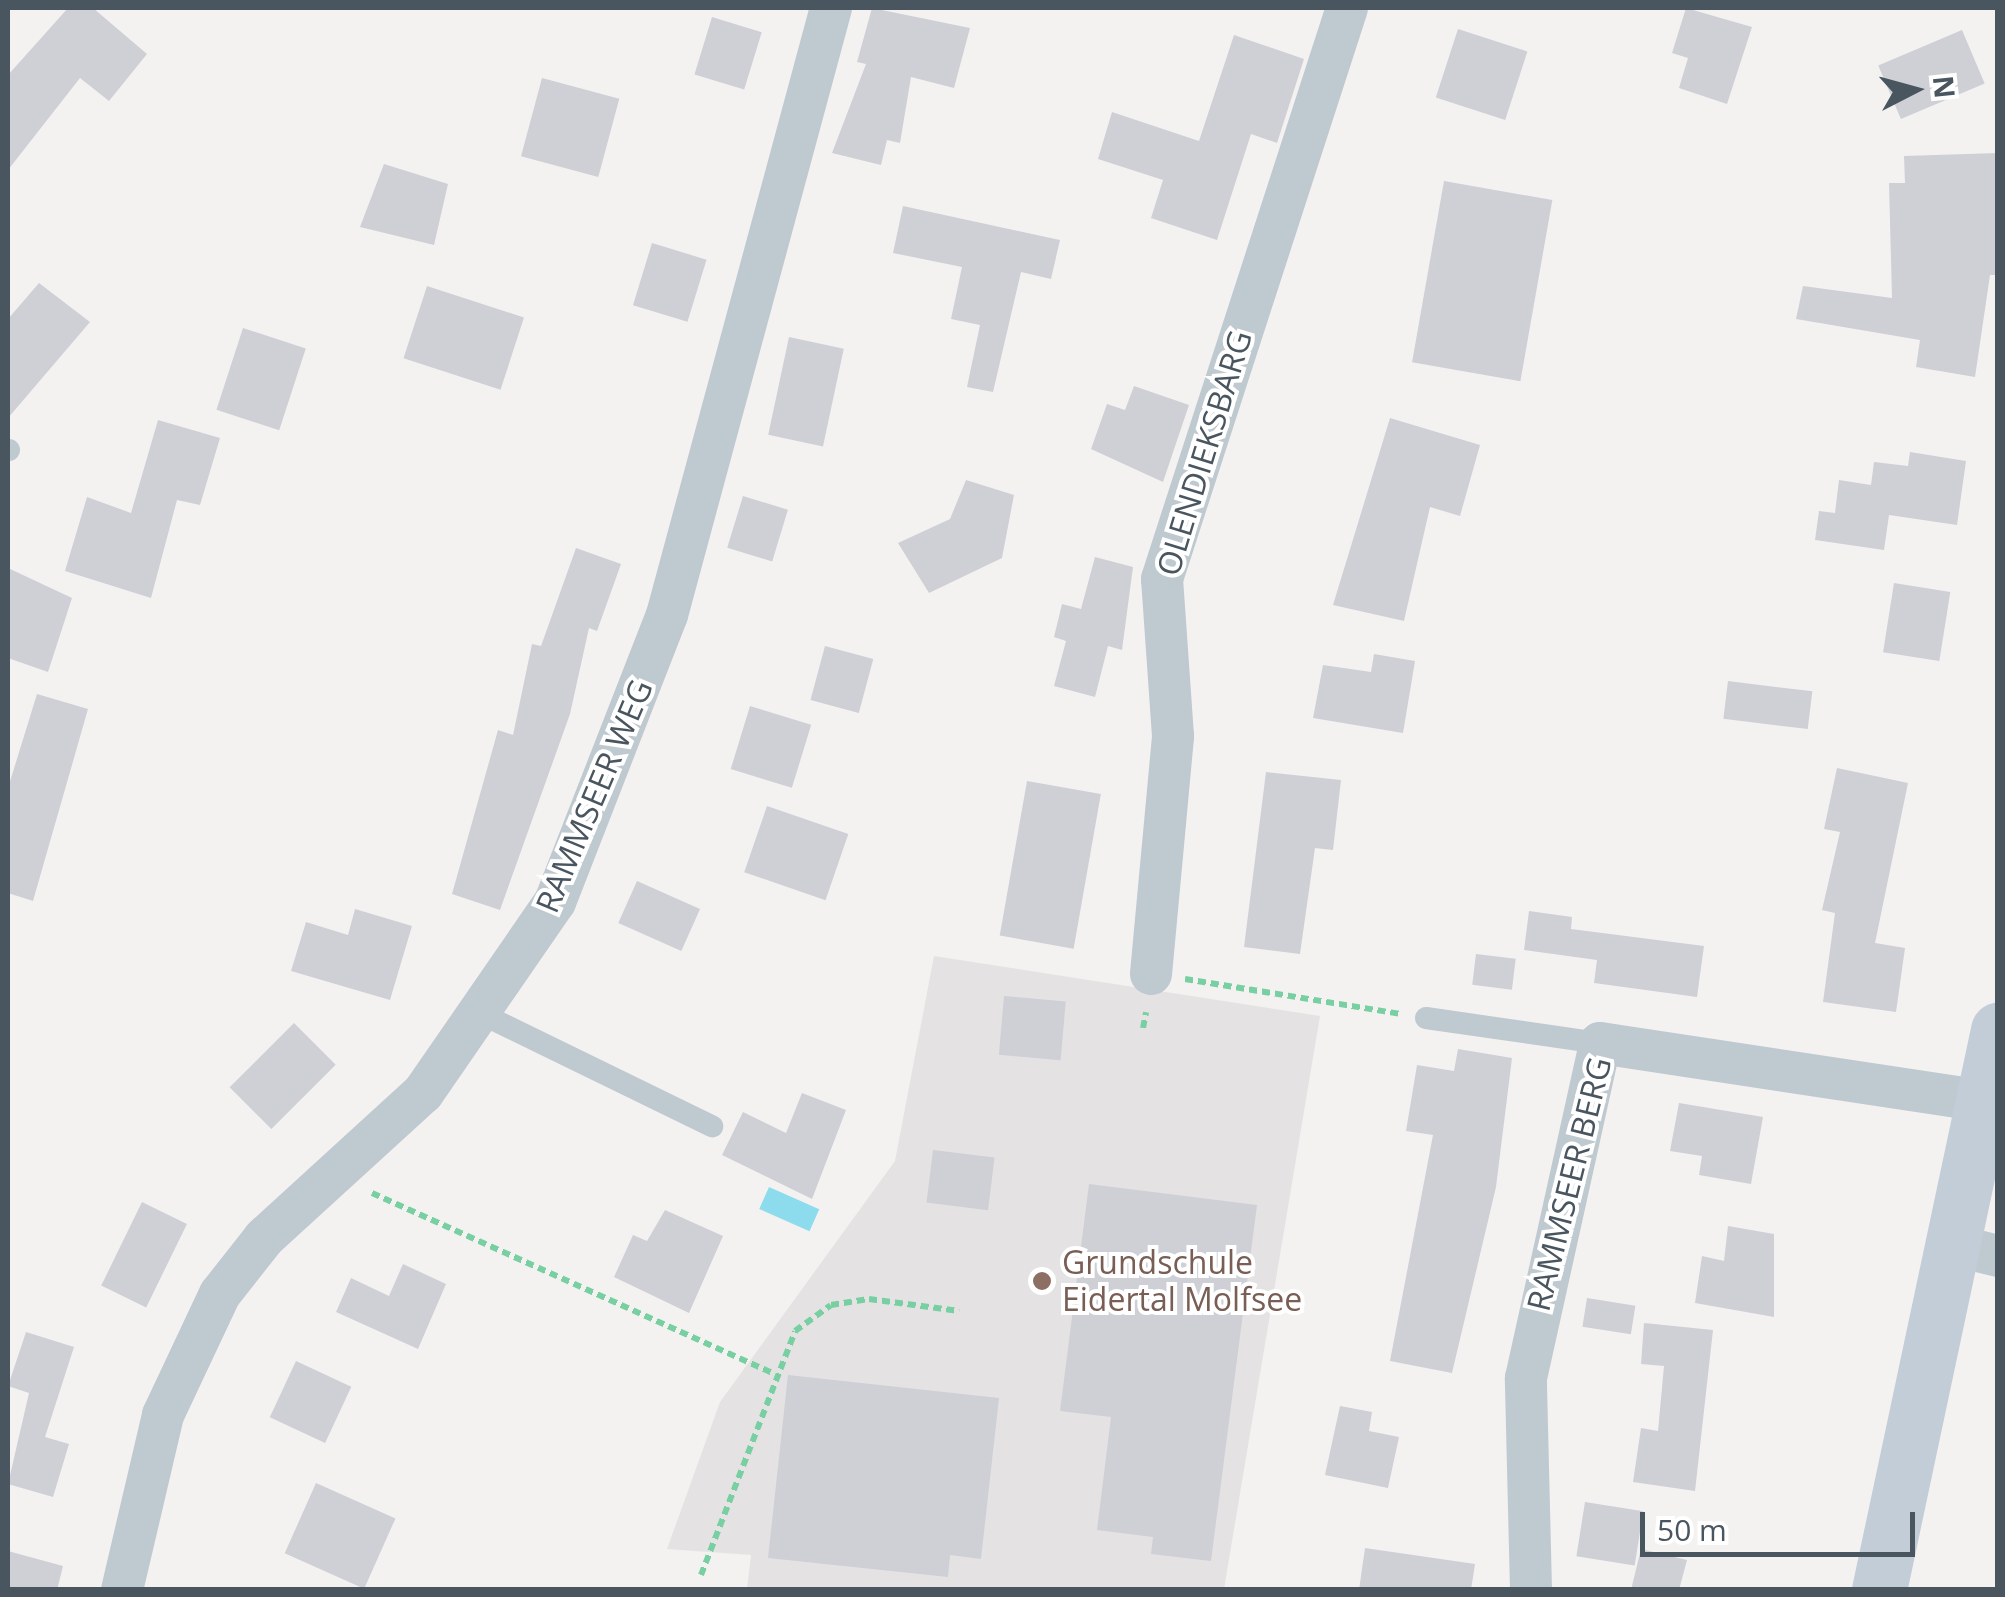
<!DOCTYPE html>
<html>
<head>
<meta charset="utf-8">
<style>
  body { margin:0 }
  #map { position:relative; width:2005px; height:1597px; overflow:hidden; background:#f4f1f1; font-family:"Open Sans",sans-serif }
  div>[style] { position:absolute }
  .education>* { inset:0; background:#e5e2e3 }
  .water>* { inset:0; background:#8ddcee; transform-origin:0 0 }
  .building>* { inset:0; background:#ced0d6; transform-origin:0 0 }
  .path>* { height:6px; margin-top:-3px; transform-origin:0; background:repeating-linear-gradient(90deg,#77cfa2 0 8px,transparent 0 13px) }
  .lane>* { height:22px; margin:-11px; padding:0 11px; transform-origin:11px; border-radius:11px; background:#bfc9d0 }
  .street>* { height:42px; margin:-21px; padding:0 21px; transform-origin:21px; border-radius:21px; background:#bfc9d0 }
  .secondary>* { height:55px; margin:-27.5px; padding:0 27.5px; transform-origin:27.5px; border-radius:27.5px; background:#c2cdd8 }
  .dots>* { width:28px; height:28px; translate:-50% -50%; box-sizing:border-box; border:5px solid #fff; border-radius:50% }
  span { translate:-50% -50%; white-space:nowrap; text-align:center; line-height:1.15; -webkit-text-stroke:8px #fff; paint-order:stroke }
  .street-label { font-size:32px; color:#49555f }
  .education-label { font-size:32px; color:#785e54 }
  .left { translate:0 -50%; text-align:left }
  .frame { position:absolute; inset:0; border:10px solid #49555f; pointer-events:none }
  .north { position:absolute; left:1865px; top:40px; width:100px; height:100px; -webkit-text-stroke:8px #fff; paint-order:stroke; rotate:84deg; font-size:28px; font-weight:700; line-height:40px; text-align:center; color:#49555f }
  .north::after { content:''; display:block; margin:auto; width:35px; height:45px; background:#49555f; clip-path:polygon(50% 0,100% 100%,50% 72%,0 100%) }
  .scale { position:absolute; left:1640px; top:1512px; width:275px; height:45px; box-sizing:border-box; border:5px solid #49555f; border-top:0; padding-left:12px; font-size:30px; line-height:35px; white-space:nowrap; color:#49555f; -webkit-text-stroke:8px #fff; paint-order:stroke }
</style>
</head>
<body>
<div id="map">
  <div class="education">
    <i style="clip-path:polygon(934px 956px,1320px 1016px,1224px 1589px,747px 1589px,751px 1555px,667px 1549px,720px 1402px,895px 1161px)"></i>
  </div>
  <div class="water">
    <i style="left:769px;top:1187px;width:55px;height:24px;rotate:24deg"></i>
  </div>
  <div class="building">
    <i style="clip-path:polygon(68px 8px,93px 8px,147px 54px,109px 101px,80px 78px,8px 170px,8px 75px)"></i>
    <i style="clip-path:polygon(872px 8px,970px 28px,954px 88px,911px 77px,900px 143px,887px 140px,881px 165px,832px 153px,866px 64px,857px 62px)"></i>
    <i style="clip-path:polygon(1686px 8px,1752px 27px,1727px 104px,1679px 88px,1688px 58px,1672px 53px)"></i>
    <i style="left:712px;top:17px;width:52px;height:60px;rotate:17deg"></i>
    <i style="left:1458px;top:29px;width:73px;height:72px;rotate:18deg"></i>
    <i style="left:1962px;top:30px;width:58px;height:91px;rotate:67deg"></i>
    <i style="clip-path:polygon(1234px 35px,1304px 59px,1277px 143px,1251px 134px,1217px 240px,1151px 218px,1163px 180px,1098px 159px,1112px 112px,1199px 141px)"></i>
    <i style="left:542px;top:78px;width:80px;height:81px;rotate:15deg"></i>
    <i style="clip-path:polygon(1998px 153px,1998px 275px,1990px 275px,1975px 377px,1916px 367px,1920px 340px,1796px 319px,1803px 286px,1892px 298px,1889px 183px,1905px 183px,1904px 156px)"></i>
    <i style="clip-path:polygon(384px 164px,448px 184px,434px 245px,360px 227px)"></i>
    <i style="left:1444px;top:181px;width:110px;height:184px;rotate:10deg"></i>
    <i style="clip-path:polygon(903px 206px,1060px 240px,1051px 279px,1021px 272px,993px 392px,967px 387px,980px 325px,951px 319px,962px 267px,893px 253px)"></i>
    <i style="left:652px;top:243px;width:57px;height:65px;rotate:17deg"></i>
    <i style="clip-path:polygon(39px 283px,90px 322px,8px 418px,8px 319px)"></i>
    <i style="left:427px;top:286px;width:102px;height:76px;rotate:18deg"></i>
    <i style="left:243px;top:328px;width:66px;height:86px;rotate:18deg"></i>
    <i style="left:789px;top:337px;width:56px;height:100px;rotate:12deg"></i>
    <i style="clip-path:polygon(1134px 386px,1189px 405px,1163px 482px,1091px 449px,1107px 404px,1125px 410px)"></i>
    <i style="clip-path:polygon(1390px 418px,1480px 445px,1460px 516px,1430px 507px,1404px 621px,1333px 605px)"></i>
    <i style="clip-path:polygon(158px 420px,220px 438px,200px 505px,177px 500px,151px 598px,65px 571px,87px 497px,131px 513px)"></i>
    <i style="clip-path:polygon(1910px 452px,1966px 461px,1957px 525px,1889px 515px,1884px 550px,1815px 540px,1819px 511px,1835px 513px,1839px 480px,1871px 485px,1874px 462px,1908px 466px)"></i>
    <i style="clip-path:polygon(966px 480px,1014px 495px,1002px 558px,929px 593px,898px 543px,950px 519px)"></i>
    <i style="left:743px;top:496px;width:47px;height:54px;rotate:17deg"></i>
    <i style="clip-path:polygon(576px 548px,621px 564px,597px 631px,589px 628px,570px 714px,500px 910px,452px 894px,498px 730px,513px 735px,532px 644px,541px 646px)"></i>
    <i style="clip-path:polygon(1095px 557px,1133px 567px,1122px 650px,1108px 646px,1095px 697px,1054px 686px,1066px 641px,1054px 637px,1062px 604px,1081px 609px)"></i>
    <i style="clip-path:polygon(8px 568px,72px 598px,48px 672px,8px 658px)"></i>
    <i style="left:1894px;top:583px;width:57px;height:70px;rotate:9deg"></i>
    <i style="left:825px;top:646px;width:50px;height:56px;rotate:15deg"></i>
    <i style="clip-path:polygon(1374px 654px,1415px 661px,1403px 733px,1313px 718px,1323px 665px,1371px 672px)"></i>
    <i style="left:1728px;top:681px;width:85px;height:38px;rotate:7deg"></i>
    <i style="clip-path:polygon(37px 694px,88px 709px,33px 901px,8px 893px,8px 788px)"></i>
    <i style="left:750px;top:706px;width:64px;height:66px;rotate:17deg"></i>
    <i style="clip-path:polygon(1837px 768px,1908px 783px,1875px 943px,1905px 948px,1896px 1012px,1823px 1002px,1835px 913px,1822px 910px,1840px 832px,1824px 829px)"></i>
    <i style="clip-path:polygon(1266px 772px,1341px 780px,1333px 850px,1315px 848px,1300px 954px,1244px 947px)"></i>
    <i style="left:1027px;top:781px;width:75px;height:157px;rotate:10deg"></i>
    <i style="left:767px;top:806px;width:86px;height:70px;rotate:19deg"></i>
    <i style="left:637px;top:881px;width:69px;height:46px;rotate:24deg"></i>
    <i style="clip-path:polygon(355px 909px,412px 926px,390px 1000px,291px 971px,306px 922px,348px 935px)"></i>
    <i style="clip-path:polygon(1529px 911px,1572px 917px,1571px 929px,1704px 946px,1697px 997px,1594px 983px,1597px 960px,1524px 950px)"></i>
    <i style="left:1476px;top:954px;width:40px;height:31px;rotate:7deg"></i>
    <i style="left:1004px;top:996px;width:62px;height:59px;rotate:5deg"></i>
    <i style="left:294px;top:1023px;width:59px;height:91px;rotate:45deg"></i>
    <i style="clip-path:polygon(1458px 1049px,1512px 1058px,1496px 1187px,1452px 1373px,1390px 1361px,1433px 1135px,1406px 1131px,1417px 1065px,1454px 1071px)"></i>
    <i style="clip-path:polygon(802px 1093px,846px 1110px,812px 1199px,722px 1155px,743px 1112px,786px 1133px)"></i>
    <i style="clip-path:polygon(1679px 1103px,1763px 1117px,1751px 1184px,1699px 1175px,1702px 1156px,1670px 1151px)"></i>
    <i style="left:933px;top:1150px;width:62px;height:53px;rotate:7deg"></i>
    <i style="clip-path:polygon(1089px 1184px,1257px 1205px,1211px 1561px,1151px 1554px,1153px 1537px,1097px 1530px,1111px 1417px,1060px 1411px)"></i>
    <i style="left:142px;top:1202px;width:50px;height:93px;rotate:26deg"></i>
    <i style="clip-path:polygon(665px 1210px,723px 1236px,689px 1313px,614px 1277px,633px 1235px,647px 1241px)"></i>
    <i style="clip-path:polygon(1728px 1226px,1774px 1234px,1774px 1317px,1695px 1303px,1702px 1256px,1724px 1261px)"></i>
    <i style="clip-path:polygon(403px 1264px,446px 1284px,418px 1349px,336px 1312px,351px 1278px,389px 1296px)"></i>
    <i style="left:1587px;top:1298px;width:49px;height:29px;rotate:9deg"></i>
    <i style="clip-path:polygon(1644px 1323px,1713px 1330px,1695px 1491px,1633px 1482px,1641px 1428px,1658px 1431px,1664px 1366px,1641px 1364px)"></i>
    <i style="clip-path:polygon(26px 1332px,74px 1347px,45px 1437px,69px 1444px,53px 1497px,8px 1484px,29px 1393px,8px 1386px)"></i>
    <i style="left:296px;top:1361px;width:61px;height:62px;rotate:25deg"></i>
    <i style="clip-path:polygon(788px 1375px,999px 1398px,981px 1559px,950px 1555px,948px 1577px,768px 1558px)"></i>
    <i style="clip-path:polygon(1340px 1406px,1372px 1412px,1369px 1431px,1399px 1437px,1388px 1488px,1325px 1475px)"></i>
    <i style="left:316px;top:1483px;width:87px;height:77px;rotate:24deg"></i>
    <i style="left:1585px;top:1502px;width:59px;height:55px;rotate:9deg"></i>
    <i style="clip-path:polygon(1365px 1548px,1475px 1564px,1471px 1590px,1359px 1590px)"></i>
    <i style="clip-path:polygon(1641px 1549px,1687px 1560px,1679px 1590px,1631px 1590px)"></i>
    <i style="clip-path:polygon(8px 1551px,63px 1566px,57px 1590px,8px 1590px)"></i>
  </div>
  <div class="path">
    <i style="left:1185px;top:979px;width:218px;rotate:9.2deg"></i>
    <i style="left:1143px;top:1028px;width:16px;rotate:-79deg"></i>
    <i style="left:372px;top:1193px;width:439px;rotate:24.2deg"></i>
    <i style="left:701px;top:1575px;width:261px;rotate:-68.9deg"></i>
    <i style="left:795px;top:1331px;width:44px;rotate:-35.8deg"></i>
    <i style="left:831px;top:1305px;width:38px;rotate:-9deg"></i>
    <i style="left:869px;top:1299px;width:91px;rotate:7.6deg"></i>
  </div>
  <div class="lane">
    <i style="left:8px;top:450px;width:1px"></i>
    <i style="left:484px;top:1015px;width:254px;rotate:26deg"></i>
    <i style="left:1426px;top:1018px;width:176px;rotate:8.2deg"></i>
  </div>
  <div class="street">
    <i style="left:1151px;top:974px;width:239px;rotate:-84.7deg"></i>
    <i style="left:1173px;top:736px;width:157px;rotate:-94deg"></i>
    <i style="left:1162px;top:579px;width:600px;rotate:-72.05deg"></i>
    <i style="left:1953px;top:1245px;width:46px;rotate:13.7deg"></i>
    <i style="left:122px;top:1590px;width:180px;rotate:-76.8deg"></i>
    <i style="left:163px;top:1415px;width:134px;rotate:-64.8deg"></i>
    <i style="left:220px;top:1294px;width:71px;rotate:-51.8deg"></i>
    <i style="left:264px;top:1238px;width:215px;rotate:-42.4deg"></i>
    <i style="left:423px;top:1093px;width:232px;rotate:-55.4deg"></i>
    <i style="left:555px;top:902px;width:308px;rotate:-68.7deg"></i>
    <i style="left:667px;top:615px;width:629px;rotate:-74.88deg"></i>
    <i style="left:1531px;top:1590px;width:212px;rotate:-91.4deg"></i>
    <i style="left:1526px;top:1378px;width:343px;rotate:-77.5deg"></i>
    <i style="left:1600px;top:1043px;width:388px;rotate:8.6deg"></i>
  </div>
  <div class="secondary">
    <i style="left:1879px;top:1590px;width:573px;rotate:-78deg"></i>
  </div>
  <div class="dots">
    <i style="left:1042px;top:1281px;background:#8d6e63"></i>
  </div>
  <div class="street-label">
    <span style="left:1204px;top:453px;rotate:-73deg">OLENDIEKSBARG</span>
    <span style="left:594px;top:796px;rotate:-67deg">RAMMSEER WEG</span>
    <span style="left:1569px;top:1184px;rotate:-76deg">RAMMSEER BERG</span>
  </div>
  <div class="education-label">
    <span class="left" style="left:1062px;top:1281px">Grundschule<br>Eidertal Molfsee</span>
  </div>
  <div class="frame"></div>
  <div class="north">N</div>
  <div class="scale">50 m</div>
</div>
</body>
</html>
